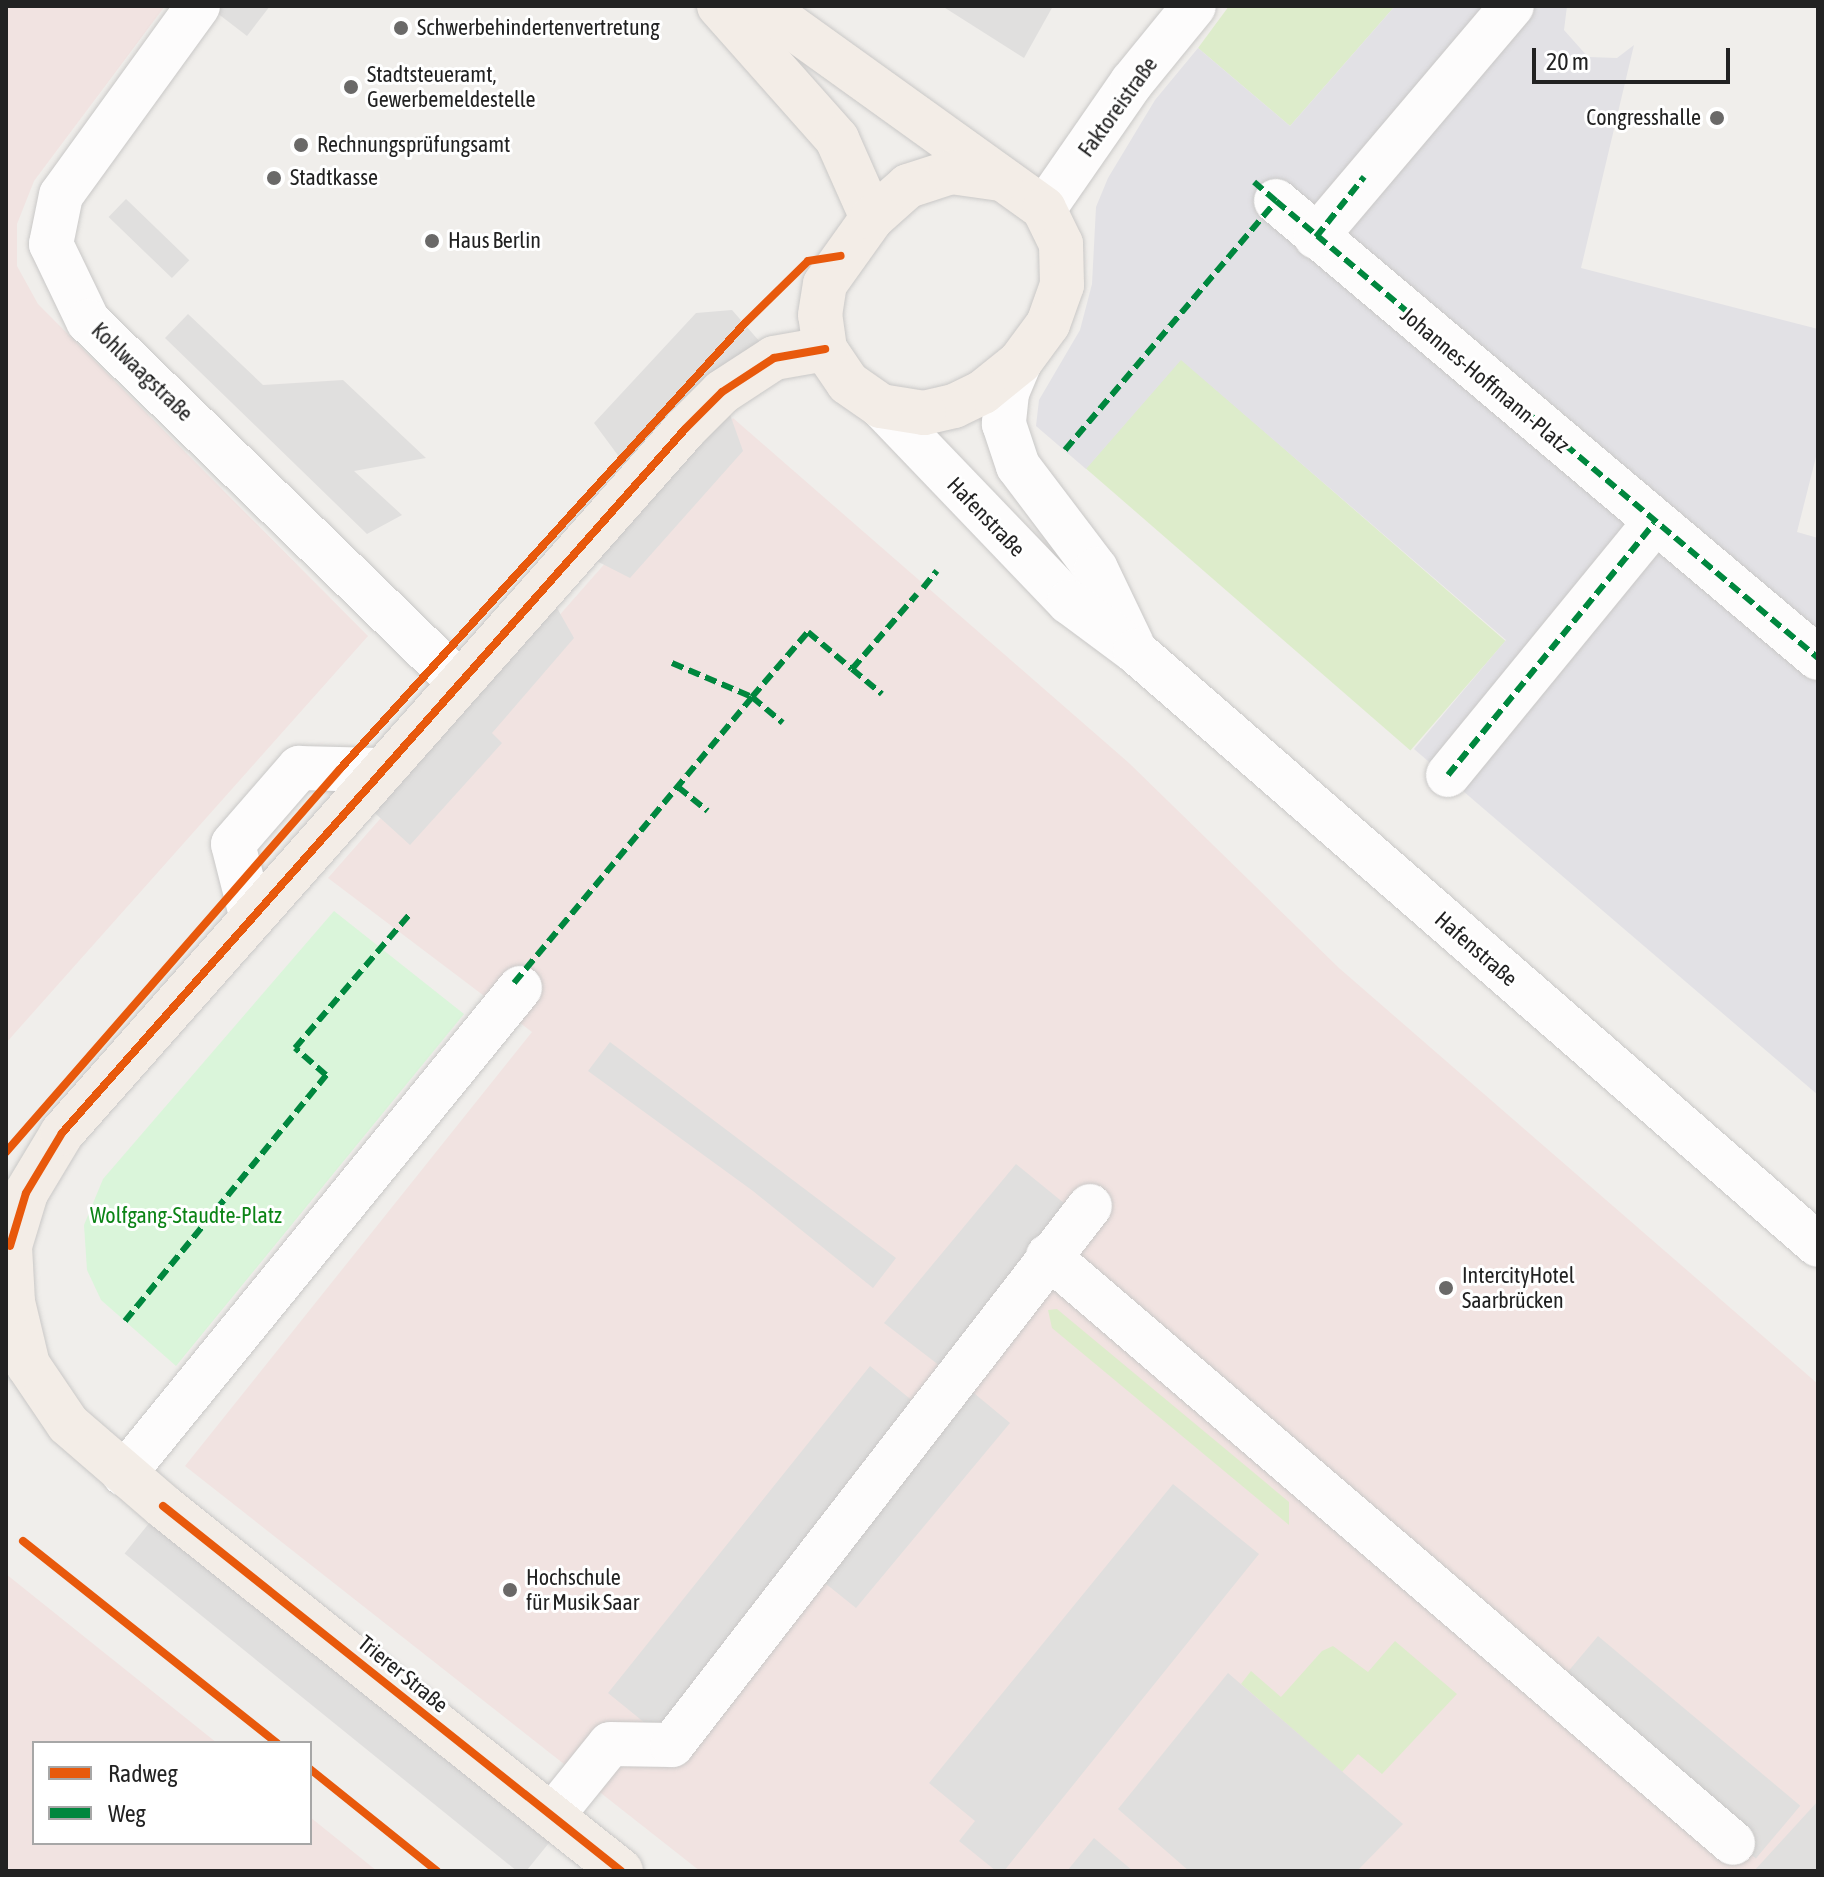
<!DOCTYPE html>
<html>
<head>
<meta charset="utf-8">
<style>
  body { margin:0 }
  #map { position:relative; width:1824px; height:1877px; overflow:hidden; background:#f0eeeb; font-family:"Asap Condensed",sans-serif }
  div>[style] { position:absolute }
  .commercial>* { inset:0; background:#f1e3e1 }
  .grass>* { inset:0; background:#ddeccb; transform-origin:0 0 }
  .park>* { inset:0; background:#daf5da }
  .parking>* { inset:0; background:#e0dfde; transform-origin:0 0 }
  .plaza>* { inset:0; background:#e2e1e5 }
  .roads { filter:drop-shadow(0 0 2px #c9c8c7) drop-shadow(0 0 2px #c9c8c7) }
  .minor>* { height:44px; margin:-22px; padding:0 22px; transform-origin:22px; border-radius:22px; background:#fdfcfc }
  .major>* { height:44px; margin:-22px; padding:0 22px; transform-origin:22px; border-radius:22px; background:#f3ede7 }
  .quiet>* { height:6px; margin-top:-3px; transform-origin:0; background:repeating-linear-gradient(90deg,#00873e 0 12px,transparent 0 18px) }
  .cycleway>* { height:8px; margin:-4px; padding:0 4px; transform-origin:4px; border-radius:4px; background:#e8590c }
  .dots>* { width:22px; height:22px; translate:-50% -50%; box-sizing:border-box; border:4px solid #fff; border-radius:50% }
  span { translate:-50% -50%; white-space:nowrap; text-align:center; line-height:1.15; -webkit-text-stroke:6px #fff; paint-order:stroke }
  .poi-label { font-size:22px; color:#222 }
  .left { translate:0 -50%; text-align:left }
  .right { translate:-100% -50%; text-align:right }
  .street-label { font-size:22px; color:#222 }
  .park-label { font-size:22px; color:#0c8416 }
  .frame { position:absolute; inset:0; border:8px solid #222; pointer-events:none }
  .legend { position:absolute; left:32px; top:1741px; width:280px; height:104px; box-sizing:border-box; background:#fff; border:2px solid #a7a7a7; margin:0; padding:10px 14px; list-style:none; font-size:24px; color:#222 }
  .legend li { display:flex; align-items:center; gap:16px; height:40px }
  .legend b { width:40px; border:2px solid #a7a7a7 }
  .scale { position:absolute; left:1532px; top:48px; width:198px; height:36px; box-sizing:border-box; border:4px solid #222; border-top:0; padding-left:10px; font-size:24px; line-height:28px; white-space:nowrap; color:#222; -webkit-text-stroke:6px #fff; paint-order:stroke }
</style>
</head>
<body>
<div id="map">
  <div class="commercial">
    <i style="clip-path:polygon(6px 6px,165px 6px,34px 181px,17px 224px,17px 266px,38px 304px,368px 636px,6px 1043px)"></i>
    <i style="clip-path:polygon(733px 418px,1129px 763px,1339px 968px,1818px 1384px,1818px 1871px,700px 1871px,185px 1466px,532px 1032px,328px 878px)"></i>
    <i style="clip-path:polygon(6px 1574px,217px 1743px,34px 1743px,34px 1843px,310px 1843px,310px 1817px,377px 1871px,6px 1871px)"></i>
  </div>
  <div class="grass">
    <i style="clip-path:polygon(1229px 6px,1395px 6px,1290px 126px,1198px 48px)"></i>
    <i style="left:1181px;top:359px;width:430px;height:145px;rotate:41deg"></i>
    <i style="clip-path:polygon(1057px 1309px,1289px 1502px,1289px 1525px,1052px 1328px,1048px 1310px)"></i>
    <i style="clip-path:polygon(1395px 1641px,1457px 1694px,1382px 1774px,1358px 1754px,1342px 1772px,1241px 1684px,1251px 1671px,1281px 1697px,1322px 1651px,1333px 1646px,1368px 1672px)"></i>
  </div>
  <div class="park">
    <i style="clip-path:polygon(334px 911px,464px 1014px,176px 1366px,101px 1300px,87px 1270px,84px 1225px,103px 1179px)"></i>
  </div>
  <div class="parking">
    <i style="clip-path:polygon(208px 6px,270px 6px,247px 36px)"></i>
    <i style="clip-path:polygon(942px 6px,1053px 6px,1024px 58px)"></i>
    <i style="left:126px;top:199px;width:88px;height:25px;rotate:44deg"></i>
    <i style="clip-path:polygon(732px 310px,774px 358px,722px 392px,743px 451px,630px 578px,575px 550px,637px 481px,594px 423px,696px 313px)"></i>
    <i style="clip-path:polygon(188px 314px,263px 385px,343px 380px,426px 458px,354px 471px,402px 515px,367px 534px,165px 338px)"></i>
    <i style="clip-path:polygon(544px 585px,574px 638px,492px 733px,502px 743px,410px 845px,356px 796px)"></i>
    <i style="clip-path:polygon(610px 1042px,896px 1258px,873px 1288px,753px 1191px,588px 1071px)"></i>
    <i style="clip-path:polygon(1016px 1164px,1081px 1217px,957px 1379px,1010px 1423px,856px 1608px,810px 1571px,672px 1745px,608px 1693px,870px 1366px,931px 1416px,957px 1379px,884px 1323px)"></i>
    <i style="clip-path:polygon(1173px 1484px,1259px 1554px,1004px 1871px,996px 1871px,959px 1841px,975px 1821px,929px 1783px)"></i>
    <i style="left:163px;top:1506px;width:512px;height:61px;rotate:39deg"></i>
    <i style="left:1598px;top:1636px;width:264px;height:69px;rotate:40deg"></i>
    <i style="clip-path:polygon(1228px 1673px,1403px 1824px,1357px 1871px,1189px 1871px,1118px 1809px)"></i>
    <i style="clip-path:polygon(1818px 1801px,1818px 1871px,1754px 1871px)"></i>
    <i style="clip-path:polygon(1094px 1838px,1133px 1871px,1067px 1871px)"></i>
  </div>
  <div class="plaza">
    <i style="clip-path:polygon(1395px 6px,1567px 6px,1564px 30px,1588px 57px,1617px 58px,1634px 45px,1581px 268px,1818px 329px,1818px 449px,1797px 532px,1818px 538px,1818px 1095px,1414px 749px,1506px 640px,1181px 360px,1086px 469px,1036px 426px,1039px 400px,1080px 330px,1092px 284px,1096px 207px,1108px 178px,1155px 100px,1198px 48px,1290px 126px)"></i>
  </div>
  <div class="roads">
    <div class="minor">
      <i style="left:198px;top:6px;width:233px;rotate:125.9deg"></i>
      <i style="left:61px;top:195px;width:50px;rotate:101.5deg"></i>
      <i style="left:51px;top:244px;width:85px;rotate:64.3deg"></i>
      <i style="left:88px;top:321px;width:516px;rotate:44.22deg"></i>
      <i style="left:1276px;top:201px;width:709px;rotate:40.14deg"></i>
      <i style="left:1044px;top:209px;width:155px;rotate:-55.3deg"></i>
      <i style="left:1132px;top:82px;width:98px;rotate:-50.8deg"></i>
      <i style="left:1316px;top:237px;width:303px;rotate:-49.7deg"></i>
      <i style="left:1020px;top:362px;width:34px;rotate:113deg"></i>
      <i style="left:1007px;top:393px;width:31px;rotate:96deg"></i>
      <i style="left:1004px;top:424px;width:44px;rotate:71.6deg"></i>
      <i style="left:1018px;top:466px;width:129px;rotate:52.9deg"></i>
      <i style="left:1096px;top:569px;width:83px;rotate:64.4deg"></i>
      <i style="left:881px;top:406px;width:272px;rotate:46.2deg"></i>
      <i style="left:1069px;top:602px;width:82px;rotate:36.6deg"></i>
      <i style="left:1135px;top:651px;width:905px;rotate:41.01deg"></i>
      <i style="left:1448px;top:775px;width:325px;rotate:-50.7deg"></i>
      <i style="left:251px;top:915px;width:73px;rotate:-104.2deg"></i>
      <i style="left:233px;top:844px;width:101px;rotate:-49deg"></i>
      <i style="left:299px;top:768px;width:79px;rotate:1.5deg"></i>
      <i style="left:1048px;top:1256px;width:902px;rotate:40.59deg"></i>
      <i style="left:124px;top:1474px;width:627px;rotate:-50.83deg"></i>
      <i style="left:552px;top:1816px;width:92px;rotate:-51.1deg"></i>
      <i style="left:610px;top:1744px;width:62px;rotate:0.9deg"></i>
      <i style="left:672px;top:1745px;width:682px;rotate:-52.21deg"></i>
    </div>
    <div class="major">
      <i style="left:719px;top:6px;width:178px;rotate:48.4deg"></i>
      <i style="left:837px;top:139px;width:86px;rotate:66.1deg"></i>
      <i style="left:762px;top:6px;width:347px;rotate:35.7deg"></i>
      <i style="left:1044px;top:209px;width:39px;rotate:64deg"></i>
      <i style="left:1061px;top:244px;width:41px;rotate:88.6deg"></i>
      <i style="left:1062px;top:285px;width:41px;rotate:109.7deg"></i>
      <i style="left:1048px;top:324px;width:47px;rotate:126.4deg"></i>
      <i style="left:1020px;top:362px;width:48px;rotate:141deg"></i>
      <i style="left:983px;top:392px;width:32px;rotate:154deg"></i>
      <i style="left:954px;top:406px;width:31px;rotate:167deg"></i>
      <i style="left:924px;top:413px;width:44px;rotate:-170.8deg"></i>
      <i style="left:881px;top:406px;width:40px;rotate:-145.1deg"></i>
      <i style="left:848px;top:383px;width:41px;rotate:-124.1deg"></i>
      <i style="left:825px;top:349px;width:34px;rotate:-98deg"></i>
      <i style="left:820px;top:315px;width:31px;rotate:-81deg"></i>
      <i style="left:825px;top:284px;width:81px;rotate:-54.5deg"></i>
      <i style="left:872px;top:218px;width:48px;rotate:-41.6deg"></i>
      <i style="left:908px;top:186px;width:45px;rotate:-18deg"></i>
      <i style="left:951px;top:172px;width:50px;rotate:8deg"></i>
      <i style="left:621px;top:1871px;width:586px;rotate:-141.45deg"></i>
      <i style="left:163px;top:1506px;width:125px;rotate:-139.2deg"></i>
      <i style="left:68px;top:1424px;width:71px;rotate:-124.1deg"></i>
      <i style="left:28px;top:1365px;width:65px;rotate:-103.4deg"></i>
      <i style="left:13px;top:1302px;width:56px;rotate:-93.1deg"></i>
      <i style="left:10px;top:1246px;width:55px;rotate:-73.2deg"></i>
      <i style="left:26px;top:1193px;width:70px;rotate:-59deg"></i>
      <i style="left:62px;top:1133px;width:940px;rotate:-48.49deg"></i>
      <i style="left:685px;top:429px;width:52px;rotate:-45deg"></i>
      <i style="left:722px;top:392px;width:62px;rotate:-33.2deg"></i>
      <i style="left:774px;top:358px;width:52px;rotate:-10deg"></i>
    </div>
  </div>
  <div class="quiet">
    <i style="left:1276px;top:201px;width:709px;rotate:40.14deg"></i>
    <i style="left:1316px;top:237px;width:77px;rotate:-51.3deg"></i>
    <i style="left:1065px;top:450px;width:326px;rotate:-49.7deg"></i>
    <i style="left:1276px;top:201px;width:29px;rotate:-139deg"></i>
    <i style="left:923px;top:588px;width:22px;rotate:-51deg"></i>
    <i style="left:672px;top:663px;width:87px;rotate:23deg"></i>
    <i style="left:752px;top:697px;width:86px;rotate:-49.3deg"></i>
    <i style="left:808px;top:632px;width:57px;rotate:40.1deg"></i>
    <i style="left:852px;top:669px;width:99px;rotate:-49.1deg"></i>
    <i style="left:852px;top:669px;width:39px;rotate:40deg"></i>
    <i style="left:1448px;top:775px;width:325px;rotate:-50.7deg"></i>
    <i style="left:678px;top:787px;width:38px;rotate:39deg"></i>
    <i style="left:514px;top:983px;width:372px;rotate:-50.2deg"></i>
    <i style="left:752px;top:697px;width:40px;rotate:40deg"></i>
    <i style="left:125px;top:1321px;width:318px;rotate:-50.7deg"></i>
    <i style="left:326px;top:1075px;width:41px;rotate:-138.9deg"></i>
    <i style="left:295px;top:1048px;width:177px;rotate:-49.4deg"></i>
  </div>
  <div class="cycleway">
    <i style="left:6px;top:1152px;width:508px;rotate:-48.91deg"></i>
    <i style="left:340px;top:769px;width:602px;rotate:-47.76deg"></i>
    <i style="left:745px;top:323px;width:88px;rotate:-44.5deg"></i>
    <i style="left:808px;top:261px;width:33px;rotate:-9deg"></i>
    <i style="left:10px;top:1246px;width:55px;rotate:-73.2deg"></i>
    <i style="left:26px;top:1193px;width:70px;rotate:-59deg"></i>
    <i style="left:62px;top:1133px;width:940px;rotate:-48.49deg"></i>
    <i style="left:685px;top:429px;width:52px;rotate:-45deg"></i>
    <i style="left:722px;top:392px;width:62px;rotate:-33.2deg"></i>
    <i style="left:774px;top:358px;width:52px;rotate:-10deg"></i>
    <i style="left:163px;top:1506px;width:586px;rotate:38.55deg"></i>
    <i style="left:23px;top:1541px;width:325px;rotate:38.5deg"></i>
    <i style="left:310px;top:1769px;width:163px;rotate:38.8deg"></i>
  </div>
  <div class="dots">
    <i style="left:401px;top:28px;background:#6a6968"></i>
    <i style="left:351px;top:87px;background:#6a6968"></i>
    <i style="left:1717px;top:118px;background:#6a6968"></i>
    <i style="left:301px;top:145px;background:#6a6968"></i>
    <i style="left:274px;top:178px;background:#6a6968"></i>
    <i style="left:432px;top:241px;background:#6a6968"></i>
    <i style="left:1446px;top:1288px;background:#6a6968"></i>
    <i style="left:510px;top:1590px;background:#6a6968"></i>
  </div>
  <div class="poi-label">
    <span class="left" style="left:417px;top:28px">Schwerbehindertenvertretung</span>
    <span class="left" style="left:367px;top:87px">Stadtsteueramt,<br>Gewerbemeldestelle</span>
    <span class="right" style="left:1701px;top:118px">Congresshalle</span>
    <span class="left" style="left:317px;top:145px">Rechnungsprüfungsamt</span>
    <span class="left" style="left:290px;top:178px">Stadtkasse</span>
    <span class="left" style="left:448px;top:241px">Haus Berlin</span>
    <span class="left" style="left:1462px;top:1288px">IntercityHotel<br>Saarbrücken</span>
    <span class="left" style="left:526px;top:1590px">Hochschule<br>für Musik Saar</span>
  </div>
  <div class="street-label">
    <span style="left:1118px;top:107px;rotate:-54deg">Faktoreistraße</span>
    <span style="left:142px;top:372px;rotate:44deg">Kohlwaagstraße</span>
    <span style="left:1485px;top:380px;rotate:40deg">Johannes-Hoffmann-Platz</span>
    <span style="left:986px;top:517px;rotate:46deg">Hafenstraße</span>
    <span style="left:1476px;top:949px;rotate:41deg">Hafenstraße</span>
    <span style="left:403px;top:1674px;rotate:39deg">Trierer Straße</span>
  </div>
  <div class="park-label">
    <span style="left:186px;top:1216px">Wolfgang-Staudte-Platz</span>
  </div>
  <div class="frame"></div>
  <ul class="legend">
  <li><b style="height:10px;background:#e8590c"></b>Radweg</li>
  <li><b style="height:10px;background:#00873e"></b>Weg</li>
  </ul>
  <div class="scale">20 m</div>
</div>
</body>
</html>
